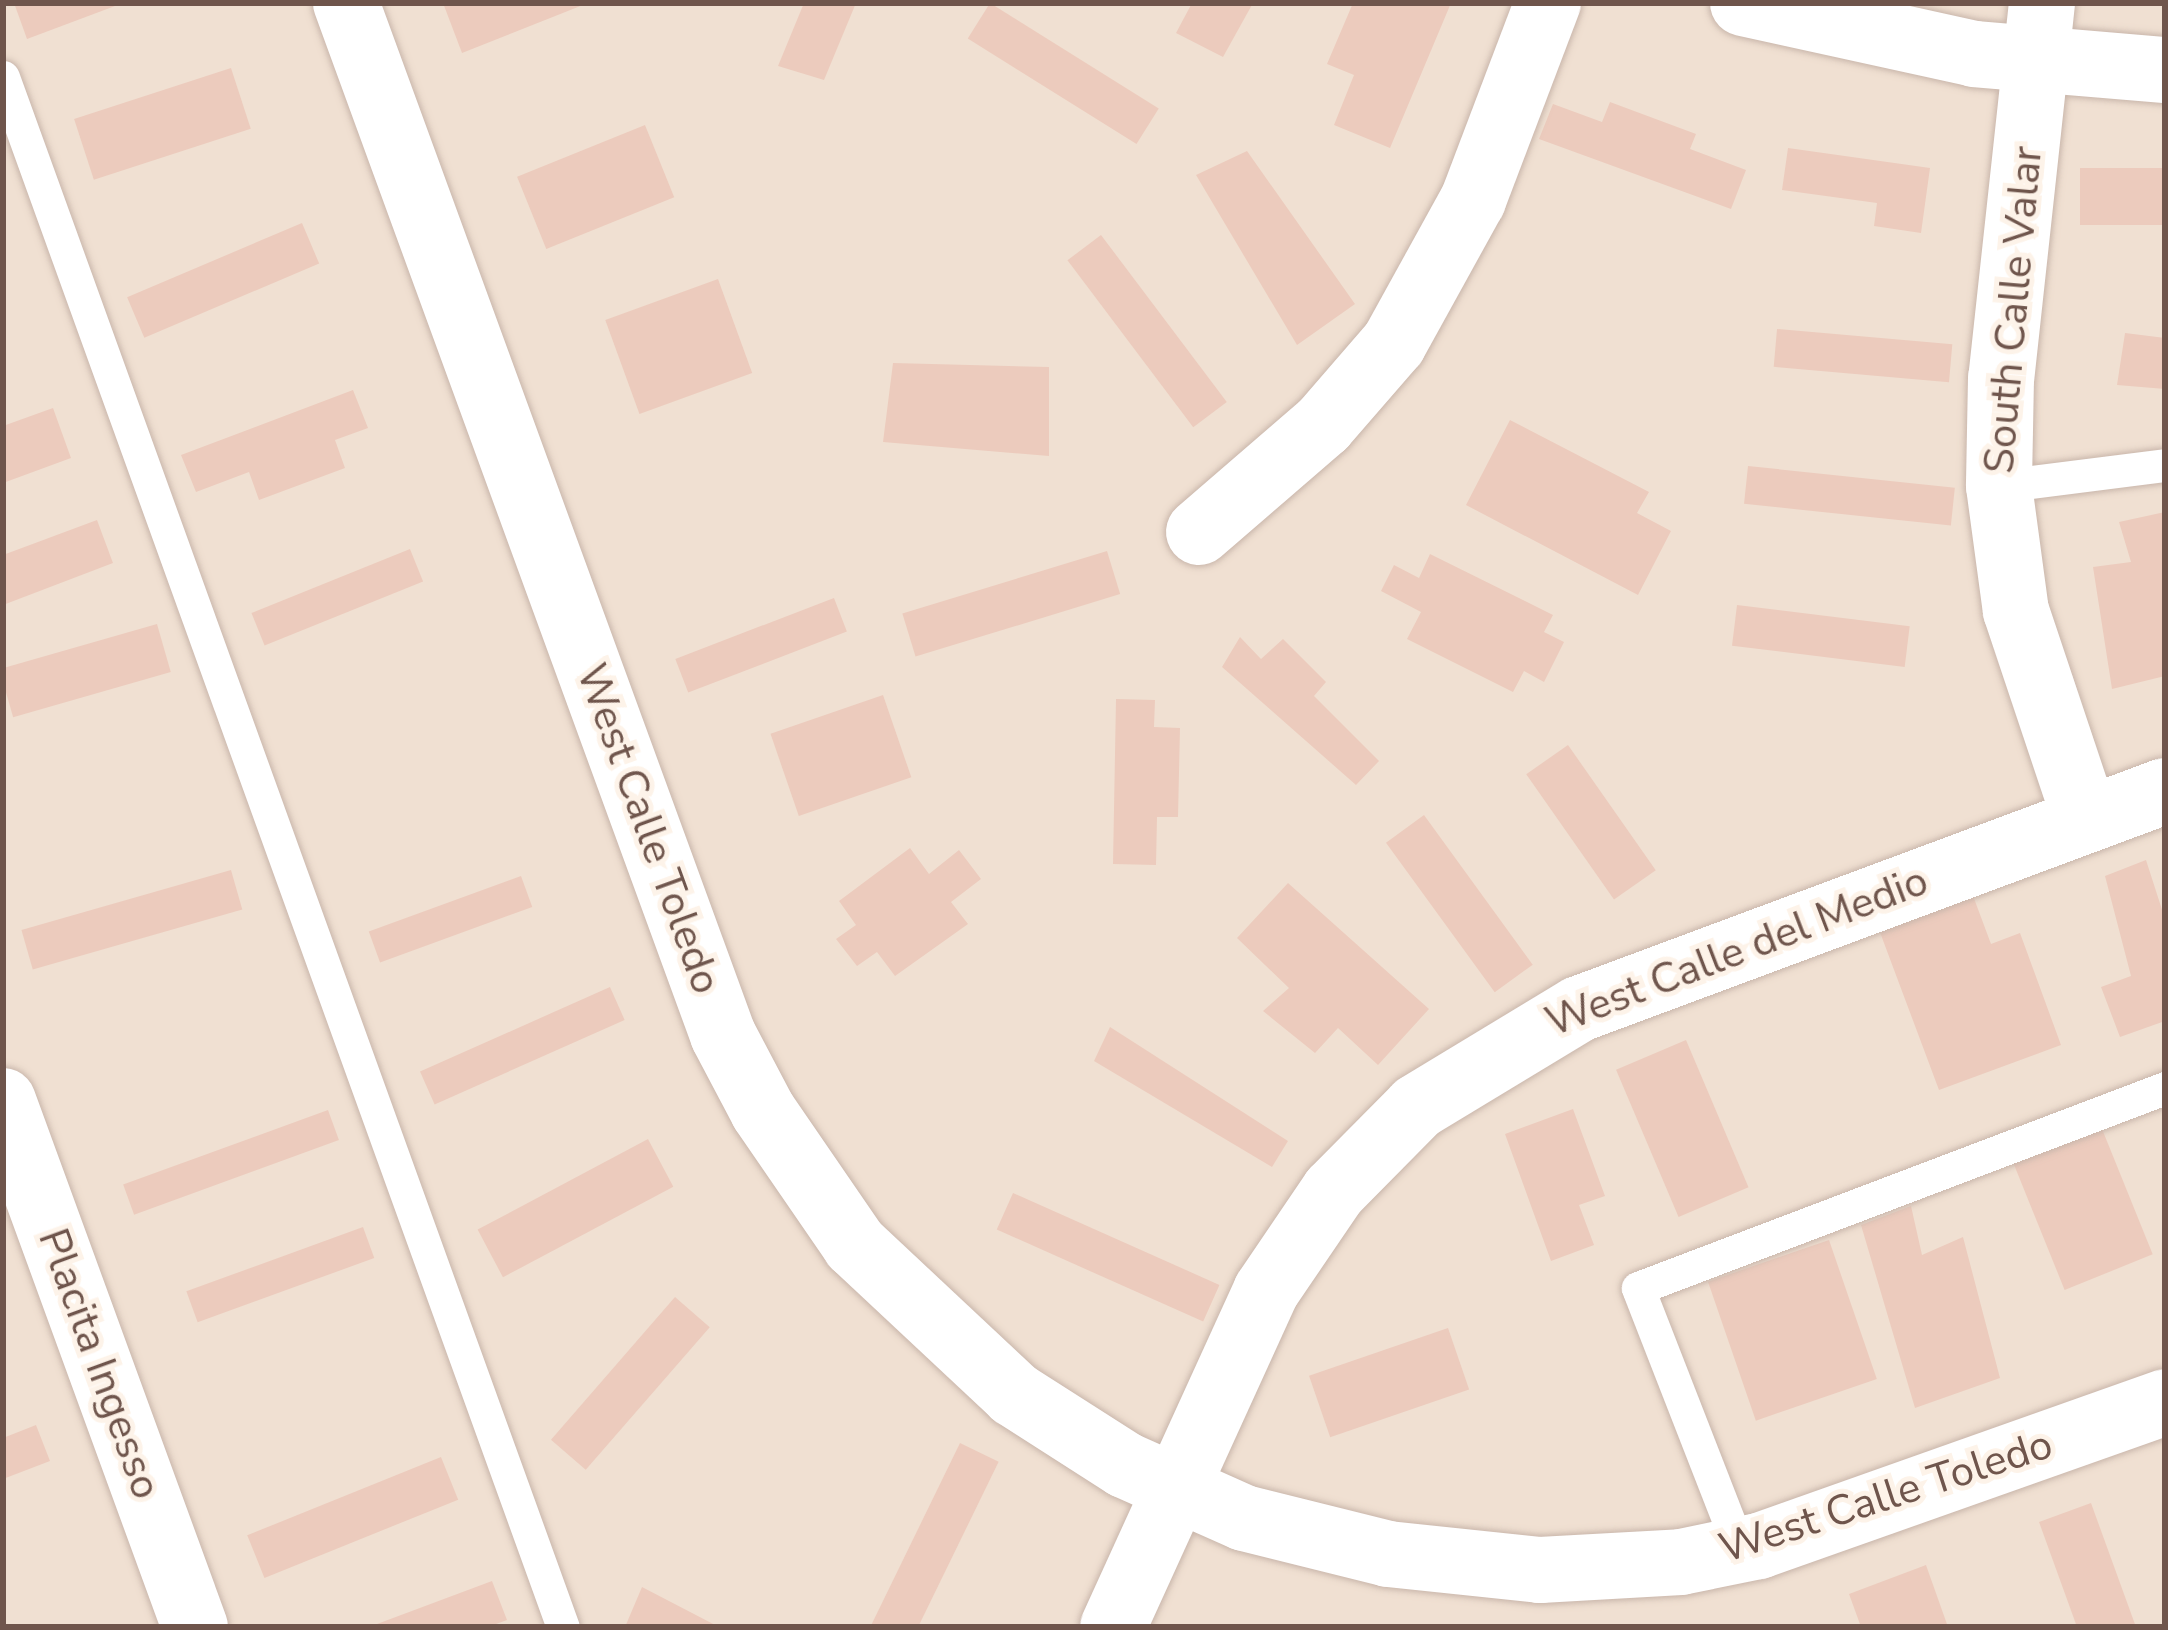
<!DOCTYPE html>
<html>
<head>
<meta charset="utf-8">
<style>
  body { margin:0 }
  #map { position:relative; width:2168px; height:1630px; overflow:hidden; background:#faefe3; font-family:"Nunito Sans",sans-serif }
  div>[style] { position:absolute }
  .residential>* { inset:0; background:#f0e0d2; transform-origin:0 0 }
  .building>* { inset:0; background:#eccbbd; transform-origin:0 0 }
  .roads { filter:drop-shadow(0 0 3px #c9b6ab) drop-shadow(0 0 3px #c9b6ab) }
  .service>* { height:33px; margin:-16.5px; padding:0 16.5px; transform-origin:16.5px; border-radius:16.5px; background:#fff }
  .minor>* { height:66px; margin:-33px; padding:0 33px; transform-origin:33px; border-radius:33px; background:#fff }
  span { translate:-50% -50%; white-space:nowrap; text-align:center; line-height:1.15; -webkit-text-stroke:10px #fdf3e9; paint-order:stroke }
  .street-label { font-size:42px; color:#6f554c }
  .frame { position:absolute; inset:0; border:6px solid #6f554c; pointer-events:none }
</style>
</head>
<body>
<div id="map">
  <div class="residential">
    <i style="left:3px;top:3px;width:2162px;height:1624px"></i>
  </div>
  <div class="building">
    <i style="clip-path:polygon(14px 3px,123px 3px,27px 39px)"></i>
    <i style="clip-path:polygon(443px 3px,588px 3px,462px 53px)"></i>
    <i style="clip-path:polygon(804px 3px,856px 3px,824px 80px,778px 66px)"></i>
    <i style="left:990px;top:3px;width:199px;height:42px;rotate:32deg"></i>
    <i style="clip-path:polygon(1192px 3px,1253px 3px,1223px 57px,1176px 33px)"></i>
    <i style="clip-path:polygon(1353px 3px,1451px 3px,1390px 148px,1334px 125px,1354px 75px,1327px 64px)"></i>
    <i style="left:231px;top:68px;width:64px;height:165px;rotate:72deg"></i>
    <i style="clip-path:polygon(1610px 102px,1696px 134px,1690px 149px,1746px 170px,1731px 209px,1539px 139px,1553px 104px,1602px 122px)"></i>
    <i style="left:645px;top:125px;width:78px;height:138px;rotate:68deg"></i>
    <i style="clip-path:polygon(1788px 148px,1930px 168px,1921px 233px,1874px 226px,1877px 203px,1782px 190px)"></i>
    <i style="clip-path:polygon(1247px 151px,1355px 304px,1297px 345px,1196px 175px)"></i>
    <i style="left:2165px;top:168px;width:57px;height:85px;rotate:90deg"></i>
    <i style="left:302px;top:223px;width:44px;height:190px;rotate:67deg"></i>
    <i style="left:1101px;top:235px;width:209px;height:42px;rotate:53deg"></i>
    <i style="left:718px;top:279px;width:100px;height:120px;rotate:70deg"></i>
    <i style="left:1777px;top:329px;width:176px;height:38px;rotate:5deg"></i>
    <i style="clip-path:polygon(2125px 333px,2165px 338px,2165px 389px,2117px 385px)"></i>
    <i style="clip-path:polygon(893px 363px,1049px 367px,1049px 456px,883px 442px)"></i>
    <i style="clip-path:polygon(353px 390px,368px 428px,335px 440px,345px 468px,259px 500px,249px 472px,196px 492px,181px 455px)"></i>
    <i style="clip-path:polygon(53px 408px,71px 458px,3px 483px,3px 426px)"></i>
    <i style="clip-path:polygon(1510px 420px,1649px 492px,1637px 513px,1671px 531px,1638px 595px,1466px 505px)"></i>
    <i style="left:1748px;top:466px;width:208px;height:38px;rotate:6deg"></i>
    <i style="clip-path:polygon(2165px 512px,2165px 676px,2112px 689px,2093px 567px,2131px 562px,2119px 522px)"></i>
    <i style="clip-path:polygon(97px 520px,113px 563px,3px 605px,3px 555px)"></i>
    <i style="left:410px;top:549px;width:35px;height:171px;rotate:68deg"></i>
    <i style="left:1107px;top:551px;width:45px;height:214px;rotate:73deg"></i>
    <i style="clip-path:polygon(1430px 554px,1553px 615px,1544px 632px,1564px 642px,1544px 682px,1524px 671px,1513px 692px,1407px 639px,1421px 612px,1381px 591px,1394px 565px,1419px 578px)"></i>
    <i style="left:834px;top:598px;width:36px;height:170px;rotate:69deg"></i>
    <i style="left:1737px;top:605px;width:174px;height:41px;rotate:7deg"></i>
    <i style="left:157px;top:624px;width:50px;height:164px;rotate:74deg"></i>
    <i style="clip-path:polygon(1240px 637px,1261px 659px,1283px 639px,1326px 682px,1314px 696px,1379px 761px,1356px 785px,1222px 667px)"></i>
    <i style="left:883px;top:695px;width:87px;height:119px;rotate:71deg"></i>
    <i style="clip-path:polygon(1116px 699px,1155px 700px,1154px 727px,1180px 728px,1178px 817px,1157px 817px,1156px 865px,1113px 864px)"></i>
    <i style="left:1568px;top:745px;width:153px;height:51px;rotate:55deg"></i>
    <i style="left:1424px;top:815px;width:185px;height:47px;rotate:54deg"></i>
    <i style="clip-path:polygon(910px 848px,929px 874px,959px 850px,981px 879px,951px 902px,968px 924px,895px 976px,877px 952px,857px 966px,836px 939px,856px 925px,839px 901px)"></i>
    <i style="clip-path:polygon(2146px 860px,2165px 919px,2165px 1021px,2120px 1037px,2101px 987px,2131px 976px,2105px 876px)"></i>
    <i style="left:231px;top:870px;width:41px;height:218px;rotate:74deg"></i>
    <i style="left:521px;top:876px;width:33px;height:162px;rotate:70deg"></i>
    <i style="clip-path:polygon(1288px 883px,1429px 1009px,1378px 1065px,1338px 1028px,1315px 1053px,1263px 1011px,1289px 988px,1237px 938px)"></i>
    <i style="clip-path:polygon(1972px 893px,1991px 944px,2020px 933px,2061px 1045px,1939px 1090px,1878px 927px)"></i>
    <i style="left:610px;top:987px;width:36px;height:208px;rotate:66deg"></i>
    <i style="clip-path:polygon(1110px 1027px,1288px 1141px,1272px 1167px,1094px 1061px)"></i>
    <i style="left:1686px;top:1040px;width:160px;height:76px;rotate:67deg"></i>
    <i style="clip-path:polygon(1573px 1109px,1605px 1196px,1579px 1205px,1594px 1245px,1551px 1261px,1505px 1134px)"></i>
    <i style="left:328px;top:1110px;width:32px;height:218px;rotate:70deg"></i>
    <i style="left:2098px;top:1119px;width:146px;height:95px;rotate:68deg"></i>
    <i style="left:648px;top:1139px;width:54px;height:193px;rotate:62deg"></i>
    <i style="left:1013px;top:1193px;width:226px;height:40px;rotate:24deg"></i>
    <i style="clip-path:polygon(1911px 1206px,1922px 1255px,1963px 1237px,2000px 1378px,1915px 1408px,1861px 1225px)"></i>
    <i style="left:363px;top:1227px;width:33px;height:188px;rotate:70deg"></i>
    <i style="left:1829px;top:1240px;width:147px;height:128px;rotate:71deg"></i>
    <i style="left:675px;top:1297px;width:46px;height:189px;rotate:41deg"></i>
    <i style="left:1448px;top:1328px;width:65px;height:147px;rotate:71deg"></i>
    <i style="clip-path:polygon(36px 1425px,50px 1461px,3px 1479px,3px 1438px)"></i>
    <i style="left:960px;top:1443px;width:43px;height:203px;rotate:26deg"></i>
    <i style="left:441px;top:1457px;width:46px;height:209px;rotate:68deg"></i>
    <i style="clip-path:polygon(2091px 1503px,2136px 1627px,2077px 1627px,2039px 1522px)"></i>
    <i style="clip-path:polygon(1926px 1565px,1948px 1627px,1861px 1627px,1849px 1594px)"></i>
    <i style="clip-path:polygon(492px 1581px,507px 1620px,488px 1627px,369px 1627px)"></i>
    <i style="clip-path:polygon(642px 1587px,719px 1627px,625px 1627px)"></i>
  </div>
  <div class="roads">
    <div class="service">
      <i style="left:3px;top:77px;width:1648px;rotate:70.14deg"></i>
      <i style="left:1999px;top:486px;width:167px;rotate:-7.2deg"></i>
      <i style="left:1740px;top:1550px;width:281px;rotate:-111.3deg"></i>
      <i style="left:1638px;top:1288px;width:564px;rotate:-20.78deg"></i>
    </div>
    <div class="minor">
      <i style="left:346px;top:3px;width:1099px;rotate:69.93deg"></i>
      <i style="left:723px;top:1035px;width:86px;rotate:62.2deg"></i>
      <i style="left:763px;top:1111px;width:163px;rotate:55.5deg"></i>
      <i style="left:855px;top:1245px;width:218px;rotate:43.1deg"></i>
      <i style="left:1014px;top:1394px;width:132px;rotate:32.6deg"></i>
      <i style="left:1125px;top:1465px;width:130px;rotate:24deg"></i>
      <i style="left:1244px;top:1518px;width:148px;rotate:14deg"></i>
      <i style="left:1388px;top:1554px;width:153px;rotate:6deg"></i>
      <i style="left:1540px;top:1570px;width:141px;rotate:-3.2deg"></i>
      <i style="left:1681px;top:1562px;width:80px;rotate:-11.6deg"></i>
      <i style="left:1759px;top:1546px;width:431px;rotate:-19.5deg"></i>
      <i style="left:1743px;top:3px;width:237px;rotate:12.4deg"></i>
      <i style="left:1974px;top:54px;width:192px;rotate:4.8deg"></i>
      <i style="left:2042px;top:3px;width:377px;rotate:96.2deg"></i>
      <i style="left:2001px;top:378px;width:108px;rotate:91.1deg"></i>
      <i style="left:1999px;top:486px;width:126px;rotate:82.3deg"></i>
      <i style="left:2016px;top:611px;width:220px;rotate:71.5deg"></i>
      <i style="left:1199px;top:532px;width:164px;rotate:-40.8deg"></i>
      <i style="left:1323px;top:425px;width:108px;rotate:-49.1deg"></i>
      <i style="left:1394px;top:343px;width:163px;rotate:-61.1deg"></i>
      <i style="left:1473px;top:200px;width:211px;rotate:-69.2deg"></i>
      <i style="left:3px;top:1101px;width:560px;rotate:69.95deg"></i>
      <i style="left:1113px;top:1627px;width:369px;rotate:-65.5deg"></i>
      <i style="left:1266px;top:1291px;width:121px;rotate:-55.8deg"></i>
      <i style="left:1334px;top:1191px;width:118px;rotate:-45.3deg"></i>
      <i style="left:1417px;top:1107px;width:189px;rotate:-31.2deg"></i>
      <i style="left:1579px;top:1009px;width:625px;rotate:-20.41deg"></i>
    </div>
  </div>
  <div class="street-label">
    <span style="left:2014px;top:310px;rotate:-85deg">South Calle Valar</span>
    <span style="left:648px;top:829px;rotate:70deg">West Calle Toledo</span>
    <span style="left:1737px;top:952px;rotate:-21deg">West Calle del Medio</span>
    <span style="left:99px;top:1364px;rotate:70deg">Placita Ingesso</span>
    <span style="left:1886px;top:1497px;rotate:-18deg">West Calle Toledo</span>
  </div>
  <div class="frame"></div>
</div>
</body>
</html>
